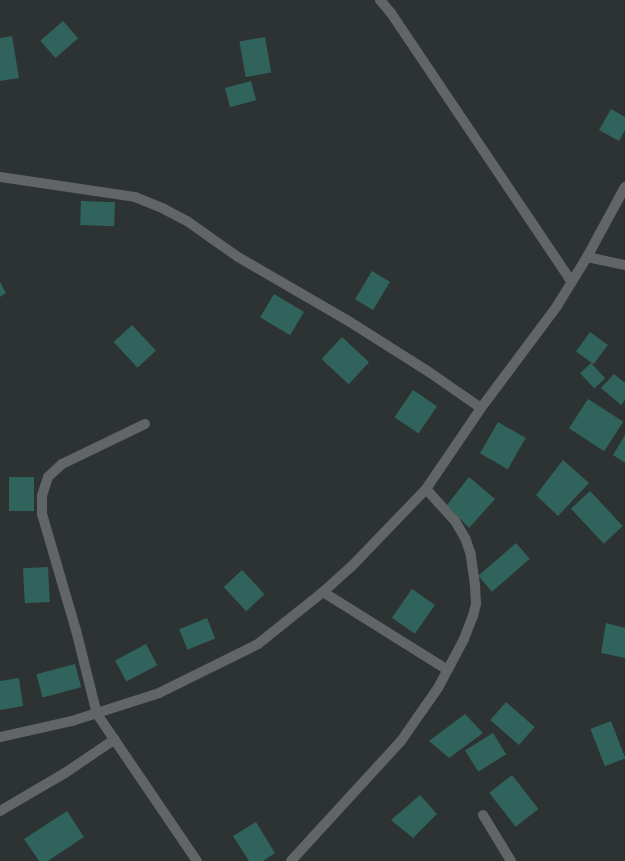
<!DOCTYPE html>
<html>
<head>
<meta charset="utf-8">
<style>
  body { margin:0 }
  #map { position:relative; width:625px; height:861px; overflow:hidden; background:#2c3332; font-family:"Asap Condensed",sans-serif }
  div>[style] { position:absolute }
  .building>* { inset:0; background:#31635d; transform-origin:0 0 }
  .minor>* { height:10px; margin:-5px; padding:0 5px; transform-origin:5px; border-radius:5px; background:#626565 }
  span { translate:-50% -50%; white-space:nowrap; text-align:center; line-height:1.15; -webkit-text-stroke:3px #171a1a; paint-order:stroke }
</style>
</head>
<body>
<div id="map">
  <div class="building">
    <i style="left:63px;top:21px;width:23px;height:30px;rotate:49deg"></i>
    <i style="clip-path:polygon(12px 36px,19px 78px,0 81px,0 38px)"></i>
    <i style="left:265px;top:37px;width:36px;height:26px;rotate:80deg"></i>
    <i style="left:251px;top:81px;width:20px;height:27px;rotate:75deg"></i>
    <i style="clip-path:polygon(611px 109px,625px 117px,625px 130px,619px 141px,599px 130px)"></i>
    <i style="left:81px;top:201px;width:34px;height:24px;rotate:2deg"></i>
    <i style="left:372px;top:271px;width:21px;height:33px;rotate:31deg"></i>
    <i style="clip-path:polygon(0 282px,6px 293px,0 297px)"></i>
    <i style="left:274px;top:294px;width:35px;height:27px;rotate:31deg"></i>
    <i style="left:132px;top:325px;width:35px;height:25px;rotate:47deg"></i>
    <i style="left:590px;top:332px;width:22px;height:24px;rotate:36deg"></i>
    <i style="left:342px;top:337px;width:37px;height:30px;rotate:43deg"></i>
    <i style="left:591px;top:363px;width:21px;height:15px;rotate:47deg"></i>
    <i style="clip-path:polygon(614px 374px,625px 383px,625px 400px,621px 405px,601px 388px)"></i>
    <i style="left:413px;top:390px;width:29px;height:33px;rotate:34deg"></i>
    <i style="left:588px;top:399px;width:42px;height:35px;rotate:33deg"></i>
    <i style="left:498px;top:422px;width:32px;height:36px;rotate:30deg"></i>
    <i style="clip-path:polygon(625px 435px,625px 463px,613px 455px)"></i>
    <i style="clip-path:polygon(563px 460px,589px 483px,558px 516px,536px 495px)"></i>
    <i style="left:9px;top:477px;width:25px;height:34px"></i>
    <i style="clip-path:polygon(469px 477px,495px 499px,469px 528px,447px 505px)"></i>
    <i style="left:590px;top:491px;width:48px;height:26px;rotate:47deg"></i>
    <i style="left:516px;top:543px;width:21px;height:50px;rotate:49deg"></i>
    <i style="left:48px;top:567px;width:35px;height:25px;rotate:87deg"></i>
    <i style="left:242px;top:570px;width:33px;height:25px;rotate:47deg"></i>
    <i style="left:412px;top:589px;width:28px;height:35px;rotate:35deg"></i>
    <i style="left:207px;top:618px;width:22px;height:30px;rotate:68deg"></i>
    <i style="clip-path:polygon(606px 623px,625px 628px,625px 658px,601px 653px)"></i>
    <i style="left:146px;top:644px;width:24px;height:35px;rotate:62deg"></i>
    <i style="left:75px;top:664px;width:24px;height:40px;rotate:75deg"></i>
    <i style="clip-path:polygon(19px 678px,23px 706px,0 710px,0 681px)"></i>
    <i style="left:506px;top:702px;width:38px;height:24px;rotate:41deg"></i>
    <i style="clip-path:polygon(465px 714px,483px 733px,449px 758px,429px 741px)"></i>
    <i style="left:611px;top:721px;width:40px;height:22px;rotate:69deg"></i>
    <i style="left:493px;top:733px;width:25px;height:33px;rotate:58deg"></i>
    <i style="left:512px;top:775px;width:43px;height:29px;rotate:52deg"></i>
    <i style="clip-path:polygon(420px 795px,437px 814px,413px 838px,391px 820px)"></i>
    <i style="clip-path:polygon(67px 811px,84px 837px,48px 861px,39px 861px,24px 839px)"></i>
    <i style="clip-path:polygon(256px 822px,275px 853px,263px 861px,249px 861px,233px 836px)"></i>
  </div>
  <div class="minor">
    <i style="left:380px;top:0;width:17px;rotate:50deg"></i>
    <i style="left:391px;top:13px;width:324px;rotate:56.1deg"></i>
    <i style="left:0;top:177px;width:136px;rotate:8.4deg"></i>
    <i style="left:135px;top:197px;width:31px;rotate:22deg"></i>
    <i style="left:164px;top:209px;width:26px;rotate:28deg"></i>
    <i style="left:187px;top:221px;width:62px;rotate:35.2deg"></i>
    <i style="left:238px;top:257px;width:129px;rotate:30.1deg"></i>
    <i style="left:350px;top:322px;width:93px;rotate:32.3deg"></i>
    <i style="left:429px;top:372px;width:63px;rotate:34.7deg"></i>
    <i style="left:587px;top:257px;width:39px;rotate:12deg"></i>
    <i style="left:145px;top:424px;width:92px;rotate:154.3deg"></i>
    <i style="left:62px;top:464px;width:19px;rotate:137deg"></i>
    <i style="left:48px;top:477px;width:20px;rotate:108deg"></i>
    <i style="left:42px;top:496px;width:18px;rotate:90deg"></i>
    <i style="left:42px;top:514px;width:121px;rotate:73.7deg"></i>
    <i style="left:76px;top:630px;width:87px;rotate:76deg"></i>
    <i style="left:97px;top:714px;width:178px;rotate:55.8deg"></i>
    <i style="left:323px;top:592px;width:147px;rotate:32deg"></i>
    <i style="left:0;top:737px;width:74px;rotate:-12.5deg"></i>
    <i style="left:72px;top:721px;width:91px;rotate:-17.8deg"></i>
    <i style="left:159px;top:693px;width:110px;rotate:-26.3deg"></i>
    <i style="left:258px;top:644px;width:83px;rotate:-38.7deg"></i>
    <i style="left:323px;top:592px;width:38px;rotate:-42deg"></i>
    <i style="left:351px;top:567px;width:108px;rotate:-46.1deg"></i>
    <i style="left:426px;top:489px;width:98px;rotate:-55.8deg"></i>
    <i style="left:481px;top:408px;width:127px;rotate:-53.3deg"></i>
    <i style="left:557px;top:306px;width:57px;rotate:-58.5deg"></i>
    <i style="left:587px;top:257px;width:80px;rotate:-61.5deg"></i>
    <i style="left:0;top:811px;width:75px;rotate:-30.3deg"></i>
    <i style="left:65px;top:773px;width:60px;rotate:-34.2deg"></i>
    <i style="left:483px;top:815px;width:54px;rotate:58.7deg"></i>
    <i style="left:291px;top:861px;width:163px;rotate:-47.5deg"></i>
    <i style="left:401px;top:741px;width:65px;rotate:-55.1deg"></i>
    <i style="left:438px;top:688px;width:55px;rotate:-62deg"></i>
    <i style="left:464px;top:639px;width:25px;rotate:-69deg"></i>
    <i style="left:473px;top:616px;width:12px;rotate:-76deg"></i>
    <i style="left:476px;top:604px;width:19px;rotate:-93deg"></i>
    <i style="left:475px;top:585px;width:30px;rotate:-98deg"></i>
    <i style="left:471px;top:555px;width:18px;rotate:-109deg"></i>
    <i style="left:465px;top:538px;width:20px;rotate:-120deg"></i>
    <i style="left:455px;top:521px;width:43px;rotate:-132.2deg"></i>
  </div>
</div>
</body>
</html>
